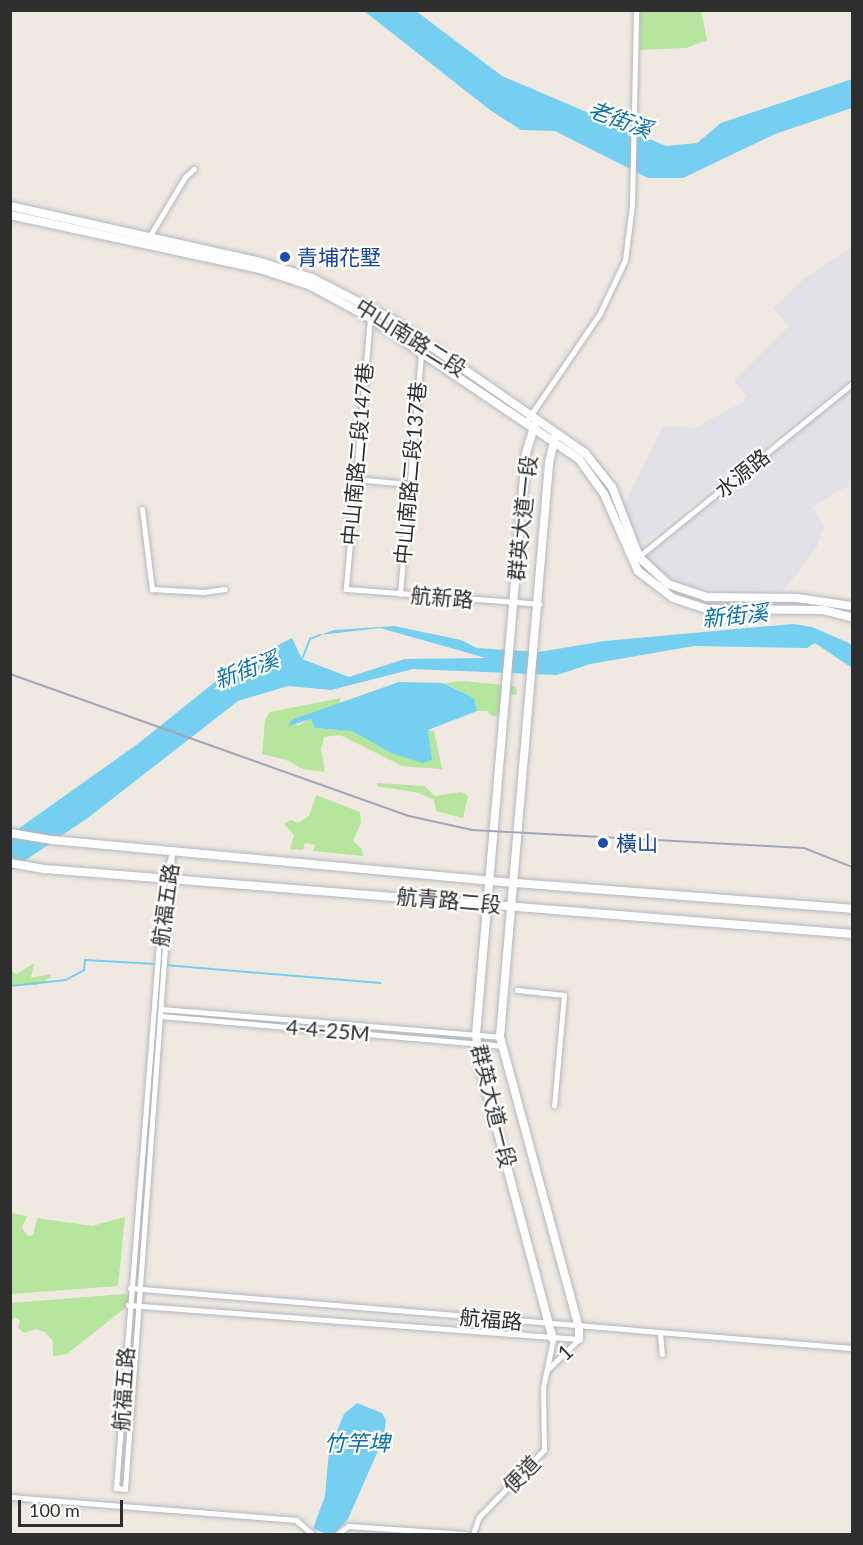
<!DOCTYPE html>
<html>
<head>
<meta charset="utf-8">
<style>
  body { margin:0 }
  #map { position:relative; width:863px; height:1545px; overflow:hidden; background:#efe9e1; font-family:Lato,"Noto Sans TC",sans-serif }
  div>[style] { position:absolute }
  .industrial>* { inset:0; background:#e3e1e8 }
  .green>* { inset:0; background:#b6e59e }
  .water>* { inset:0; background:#75cff0 }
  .stream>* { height:2px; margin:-1px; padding:0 1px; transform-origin:1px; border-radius:1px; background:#75cff0 }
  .roads { filter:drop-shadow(0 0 2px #b4b7c1) drop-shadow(0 0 2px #b4b7c1) }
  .street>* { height:5px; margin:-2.5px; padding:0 2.5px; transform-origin:2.5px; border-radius:2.5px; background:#fff }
  .secondary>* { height:8px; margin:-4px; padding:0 4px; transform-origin:4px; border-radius:4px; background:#fff }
  .rail>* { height:2px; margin:-1px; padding:0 1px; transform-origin:1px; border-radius:1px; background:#a3a6b8 }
  .dots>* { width:16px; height:16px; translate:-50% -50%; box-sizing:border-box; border:3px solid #fff; border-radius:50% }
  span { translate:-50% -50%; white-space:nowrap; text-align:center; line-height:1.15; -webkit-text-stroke:4.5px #fff; paint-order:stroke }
  .transit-label { font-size:21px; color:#164399 }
  .left { translate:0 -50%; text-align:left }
  .street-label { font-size:21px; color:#2e2e2e }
  .water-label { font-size:22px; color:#0d6fa3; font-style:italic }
  .frame { position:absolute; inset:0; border:12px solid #2e2e2e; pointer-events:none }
  .scale { position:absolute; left:18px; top:1500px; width:105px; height:27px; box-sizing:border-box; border:3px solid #2e2e2e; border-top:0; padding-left:8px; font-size:18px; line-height:21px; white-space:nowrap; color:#2e2e2e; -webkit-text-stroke:4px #fff; paint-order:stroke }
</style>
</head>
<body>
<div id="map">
  <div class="industrial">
    <i style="clip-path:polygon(852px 247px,852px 377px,645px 542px,639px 541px,634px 536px,624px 505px,663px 426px,694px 428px,743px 402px,746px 396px,734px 381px,789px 326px,773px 308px,804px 279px)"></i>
    <i style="clip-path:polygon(852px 388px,852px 486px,836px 491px,814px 507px,824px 526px,817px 547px,784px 590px,696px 589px,673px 581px,655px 567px,646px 556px)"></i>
  </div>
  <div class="green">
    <i style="clip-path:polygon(640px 11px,701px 11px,707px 40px,686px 48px,640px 50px)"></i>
    <i style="clip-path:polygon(462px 681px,514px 686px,517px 690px,516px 695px,506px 695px,501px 715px,492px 716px,487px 711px,477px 711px,474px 698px,444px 683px)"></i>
    <i style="clip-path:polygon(341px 698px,338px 705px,291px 720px,298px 726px,311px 718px,315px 728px,352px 731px,391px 753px,428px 730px,434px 731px,442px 769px,402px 766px,340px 735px,324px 737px,321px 749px,325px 772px,303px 769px,286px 760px,262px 754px,265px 720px,270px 712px)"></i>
    <i style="clip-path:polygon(377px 783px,425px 786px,434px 796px,462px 792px,468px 796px,463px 818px,436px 811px,434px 800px,419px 793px,377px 786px)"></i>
    <i style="clip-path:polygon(316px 795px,360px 812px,361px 823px,353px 841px,362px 849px,363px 856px,313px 851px,315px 845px,305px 843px,303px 850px,290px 849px,294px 835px,284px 824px,291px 820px,298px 823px,309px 816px)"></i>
    <i style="clip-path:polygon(34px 963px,31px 978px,51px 974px,50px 978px,37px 985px,11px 985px,11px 971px,17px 974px)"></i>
    <i style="clip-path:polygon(11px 1213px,27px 1216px,22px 1228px,28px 1236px,33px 1235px,37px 1218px,92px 1226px,125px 1217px,118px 1286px,11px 1294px)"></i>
    <i style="clip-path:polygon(136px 1293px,139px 1297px,67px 1354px,53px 1356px,53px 1341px,45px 1332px,36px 1329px,24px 1333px,18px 1328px,20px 1321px,15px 1317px,11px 1320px,11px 1303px)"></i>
  </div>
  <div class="water">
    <i style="clip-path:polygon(364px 11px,416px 11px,502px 76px,666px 146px,697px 143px,721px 123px,852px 79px,852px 108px,775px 134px,683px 178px,648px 178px,555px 131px,521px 130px,490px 110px)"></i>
    <i style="clip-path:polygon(793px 624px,812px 627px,849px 643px,852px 646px,852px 668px,815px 643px,807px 648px,694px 646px,590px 664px,557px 675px,413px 669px,331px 690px,288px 686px,238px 701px,89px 817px,11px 870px,11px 834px,139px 743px,231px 669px,292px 638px,302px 659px,349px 677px,405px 659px,486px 658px,380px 628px,320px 635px,334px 630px,394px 626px,461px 640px,477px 648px,539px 652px,605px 641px)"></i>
    <i style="clip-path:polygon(399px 682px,443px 683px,474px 698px,477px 711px,428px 730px,432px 760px,423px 763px,391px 753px,352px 731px,315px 728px,311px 719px,289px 726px,291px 720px)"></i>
    <i style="clip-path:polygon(357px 1403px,382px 1413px,386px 1420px,384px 1437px,348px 1519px,335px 1533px,328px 1534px,313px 1529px,325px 1496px,329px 1450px,344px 1414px)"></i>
  </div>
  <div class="stream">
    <i style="left:302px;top:659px;width:22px;rotate:-68deg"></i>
    <i style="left:310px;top:639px;width:11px;rotate:-22deg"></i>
    <i style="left:165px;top:965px;width:216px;rotate:4.8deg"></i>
    <i style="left:10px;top:986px;width:56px;rotate:-6.1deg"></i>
    <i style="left:66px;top:980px;width:21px;rotate:-29deg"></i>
    <i style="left:84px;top:970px;width:10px;rotate:-84deg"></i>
    <i style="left:85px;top:960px;width:71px;rotate:3.2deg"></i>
  </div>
  <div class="roads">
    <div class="street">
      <i style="left:149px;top:237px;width:70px;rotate:-59deg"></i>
      <i style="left:185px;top:177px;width:12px;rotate:-42deg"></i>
      <i style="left:370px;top:318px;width:272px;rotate:95.1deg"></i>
      <i style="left:346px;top:589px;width:194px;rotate:4.4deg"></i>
      <i style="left:526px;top:422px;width:132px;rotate:-55.8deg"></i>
      <i style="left:600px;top:313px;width:59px;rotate:-64.7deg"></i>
      <i style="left:625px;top:260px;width:55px;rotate:-82.7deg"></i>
      <i style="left:632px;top:205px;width:195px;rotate:-88.8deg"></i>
      <i style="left:354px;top:479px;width:55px;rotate:5.2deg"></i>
      <i style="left:142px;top:509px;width:81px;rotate:82.9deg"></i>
      <i style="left:152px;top:589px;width:51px;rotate:3.4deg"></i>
      <i style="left:203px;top:592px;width:22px;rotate:-8deg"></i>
      <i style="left:638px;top:557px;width:275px;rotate:-39deg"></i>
      <i style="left:400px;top:594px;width:242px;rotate:-85deg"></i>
      <i style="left:172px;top:852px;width:639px;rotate:94.22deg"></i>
      <i style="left:125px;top:1489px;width:9px;rotate:-174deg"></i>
      <i style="left:116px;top:1488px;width:611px;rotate:-85.49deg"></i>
      <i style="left:164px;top:879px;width:28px;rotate:-73deg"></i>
      <i style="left:517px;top:990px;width:47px;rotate:6.1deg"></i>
      <i style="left:564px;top:995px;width:111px;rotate:95.1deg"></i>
      <i style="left:161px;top:1009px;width:340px;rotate:4.7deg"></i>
      <i style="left:161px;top:1016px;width:342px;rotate:5deg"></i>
      <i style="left:130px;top:1288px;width:724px;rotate:4.75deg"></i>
      <i style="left:128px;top:1305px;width:452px;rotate:4.3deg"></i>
      <i style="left:660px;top:1333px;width:21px;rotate:85deg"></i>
      <i style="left:549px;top:1368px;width:42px;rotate:-44deg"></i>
      <i style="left:10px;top:1497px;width:287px;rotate:4.6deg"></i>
      <i style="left:296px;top:1520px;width:21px;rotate:41deg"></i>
      <i style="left:338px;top:1534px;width:13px;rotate:-39deg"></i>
      <i style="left:348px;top:1526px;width:117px;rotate:3.9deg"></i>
      <i style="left:473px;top:1534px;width:18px;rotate:-71deg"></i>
      <i style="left:479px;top:1517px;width:93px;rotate:-45.9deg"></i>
      <i style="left:544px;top:1450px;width:62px;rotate:-90.9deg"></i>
      <i style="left:543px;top:1388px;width:50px;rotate:-78.5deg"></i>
    </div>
    <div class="secondary">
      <i style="left:10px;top:206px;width:253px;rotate:12.6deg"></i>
      <i style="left:257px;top:261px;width:58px;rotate:17.2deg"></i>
      <i style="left:312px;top:278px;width:91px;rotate:27.4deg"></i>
      <i style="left:393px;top:320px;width:234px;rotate:34.7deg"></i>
      <i style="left:585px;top:453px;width:43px;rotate:51.5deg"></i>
      <i style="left:612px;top:487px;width:75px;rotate:68.9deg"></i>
      <i style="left:639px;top:557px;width:40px;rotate:43deg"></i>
      <i style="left:668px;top:584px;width:41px;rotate:18.4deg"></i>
      <i style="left:707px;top:597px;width:90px;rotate:0.6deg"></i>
      <i style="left:797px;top:598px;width:56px;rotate:8.3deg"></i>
      <i style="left:10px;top:215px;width:256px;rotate:12.2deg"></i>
      <i style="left:260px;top:269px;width:52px;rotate:18.1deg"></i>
      <i style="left:309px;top:285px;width:69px;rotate:28.4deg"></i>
      <i style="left:370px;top:318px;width:252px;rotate:34deg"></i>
      <i style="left:579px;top:459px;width:43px;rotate:54.5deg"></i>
      <i style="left:604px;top:494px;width:84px;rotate:66.2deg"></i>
      <i style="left:638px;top:571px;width:44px;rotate:37.6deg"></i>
      <i style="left:673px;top:598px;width:36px;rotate:18deg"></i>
      <i style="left:707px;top:609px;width:116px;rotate:0.5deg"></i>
      <i style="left:823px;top:610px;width:30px;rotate:14deg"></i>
      <i style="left:535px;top:424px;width:31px;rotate:107deg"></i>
      <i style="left:526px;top:454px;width:583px;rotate:94.92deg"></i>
      <i style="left:476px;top:1035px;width:34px;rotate:82deg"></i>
      <i style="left:481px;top:1069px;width:279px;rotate:75.1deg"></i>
      <i style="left:555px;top:437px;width:28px;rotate:103deg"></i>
      <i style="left:549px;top:464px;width:575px;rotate:94.89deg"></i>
      <i style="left:500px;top:1037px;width:301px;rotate:74.8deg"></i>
      <i style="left:579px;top:1327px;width:12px;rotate:90deg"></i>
      <i style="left:10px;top:833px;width:43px;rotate:9.5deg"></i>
      <i style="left:52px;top:840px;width:440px;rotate:5.3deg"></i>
      <i style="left:490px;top:881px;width:363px;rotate:4.4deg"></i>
      <i style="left:10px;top:863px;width:36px;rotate:10deg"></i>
      <i style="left:45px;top:869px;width:810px;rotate:4.6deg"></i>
    </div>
  </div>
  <div class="rail">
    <i style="left:10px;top:674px;width:424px;rotate:19.6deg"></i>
    <i style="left:409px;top:816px;width:65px;rotate:12.5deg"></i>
    <i style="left:472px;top:830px;width:332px;rotate:3.1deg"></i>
    <i style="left:804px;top:848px;width:52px;rotate:21.6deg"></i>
  </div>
  <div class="dots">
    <i style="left:285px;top:257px;background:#1a4fb4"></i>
    <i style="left:603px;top:843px;background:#1a4fb4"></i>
  </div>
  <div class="transit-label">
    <span class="left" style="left:297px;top:257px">青埔花墅</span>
    <span class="left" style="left:616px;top:843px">橫山</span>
  </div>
  <div class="street-label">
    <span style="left:411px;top:337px;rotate:32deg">中山南路二段</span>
    <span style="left:357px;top:454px;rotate:-85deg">中山南路二段147巷</span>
    <span style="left:410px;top:473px;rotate:-85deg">中山南路二段137巷</span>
    <span style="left:742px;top:473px;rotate:-39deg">水源路</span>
    <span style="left:522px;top:518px;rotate:-84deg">群英大道一段</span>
    <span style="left:442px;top:597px;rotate:5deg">航新路</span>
    <span style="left:449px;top:900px;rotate:5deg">航青路二段</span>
    <span style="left:165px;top:905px;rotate:-82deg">航福五路</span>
    <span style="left:328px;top:1030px;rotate:5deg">4-4-25M</span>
    <span style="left:494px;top:1106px;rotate:76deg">群英大道一段</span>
    <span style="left:491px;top:1319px;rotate:5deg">航福路</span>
    <span style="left:565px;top:1352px;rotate:-42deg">1</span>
    <span style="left:123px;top:1389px;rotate:-86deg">航福五路</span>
    <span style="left:521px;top:1474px;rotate:-46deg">便道</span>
  </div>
  <div class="water-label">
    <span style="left:620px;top:119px;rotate:20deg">老街溪</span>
    <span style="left:735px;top:615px;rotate:-6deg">新街溪</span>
    <span style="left:246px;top:669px;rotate:-20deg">新街溪</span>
    <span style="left:357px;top:1443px">竹竿埤</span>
  </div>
  <div class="frame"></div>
  <div class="scale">100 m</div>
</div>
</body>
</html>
